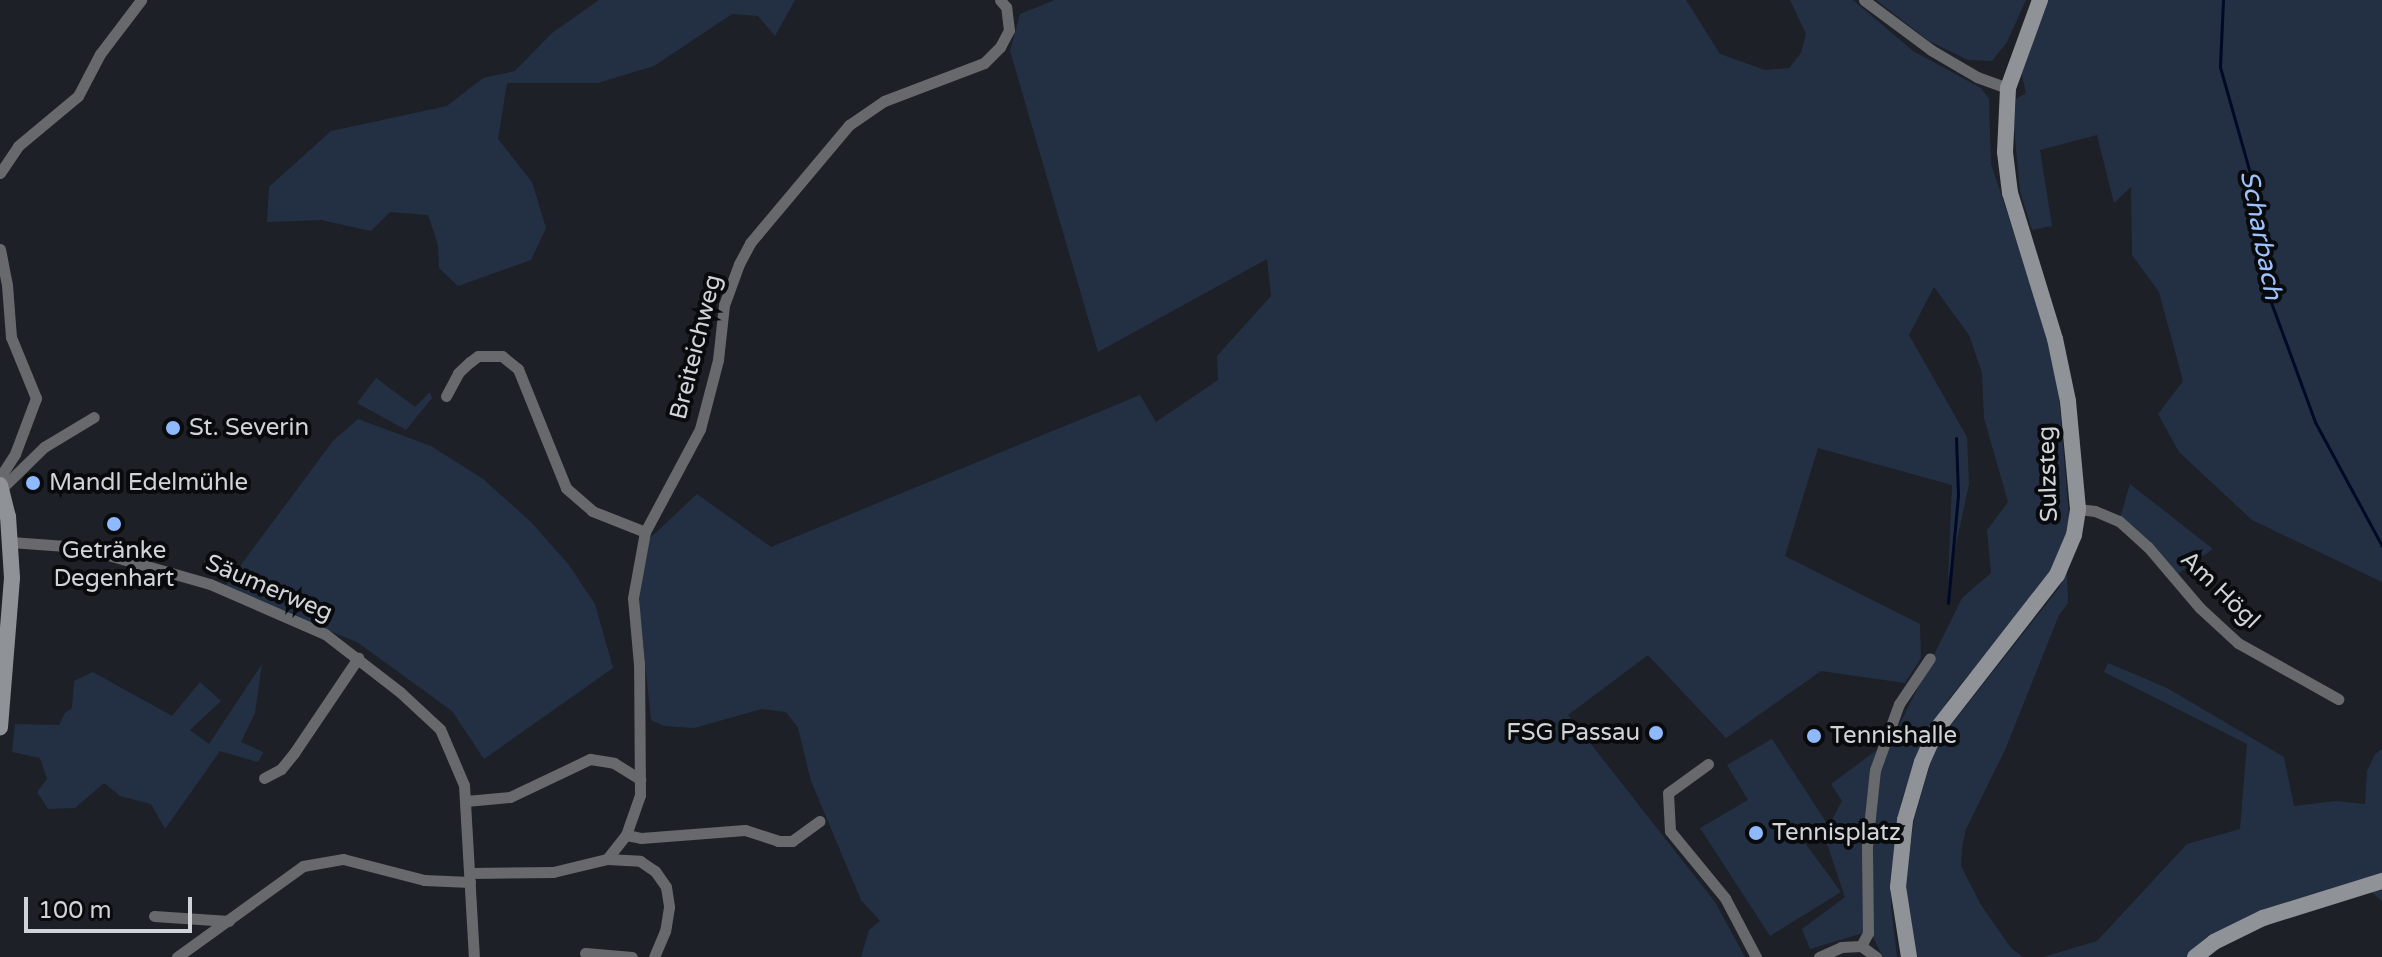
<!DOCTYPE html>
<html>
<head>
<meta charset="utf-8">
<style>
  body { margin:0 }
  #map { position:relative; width:2382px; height:957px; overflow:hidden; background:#1d2026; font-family:"Varela Round",sans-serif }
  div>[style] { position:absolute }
  .green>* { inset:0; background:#233044 }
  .stream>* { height:3px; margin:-1.5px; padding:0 1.5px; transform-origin:1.5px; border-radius:1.5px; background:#000a26 }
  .street>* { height:11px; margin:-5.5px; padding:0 5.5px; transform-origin:5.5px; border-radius:5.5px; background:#67696c }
  .secondary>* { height:16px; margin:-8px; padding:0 8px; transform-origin:8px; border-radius:8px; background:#8f9297 }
  .dots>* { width:22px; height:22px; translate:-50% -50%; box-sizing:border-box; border:4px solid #080a0c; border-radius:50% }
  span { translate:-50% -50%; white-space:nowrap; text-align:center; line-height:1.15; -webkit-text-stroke:8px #080a0c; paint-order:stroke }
  .street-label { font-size:24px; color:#d0d3d7 }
  .poi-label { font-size:24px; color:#d0d3d7 }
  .left { translate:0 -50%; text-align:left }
  .right { translate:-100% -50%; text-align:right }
  .water-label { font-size:26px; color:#9dc2fd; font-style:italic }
  .scale { position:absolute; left:24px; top:897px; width:168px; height:36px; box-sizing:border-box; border:4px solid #d0d3d7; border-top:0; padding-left:10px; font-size:24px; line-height:28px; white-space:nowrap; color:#d0d3d7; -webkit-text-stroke:6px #080a0c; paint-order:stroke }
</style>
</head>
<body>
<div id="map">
  <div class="green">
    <i style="clip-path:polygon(599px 0,795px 0,775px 36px,758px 16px,732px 14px,654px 66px,598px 83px,507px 83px,498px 139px,532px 182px,546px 228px,531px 260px,458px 286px,439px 268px,438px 245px,428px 215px,390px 212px,371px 231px,321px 220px,267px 222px,269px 187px,331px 131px,447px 106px,483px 78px,515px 71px,552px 33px)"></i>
    <i style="clip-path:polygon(1055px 0,1686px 0,1720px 54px,1765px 70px,1789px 68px,1801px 53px,1806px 34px,1790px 0,1853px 0,1913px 51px,1981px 88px,1989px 99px,1991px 164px,2041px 315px,2058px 385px,2069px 517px,2064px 546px,2043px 583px,1948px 700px,1916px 758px,1902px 799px,1894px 850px,1891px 907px,1897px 957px,1883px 957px,1870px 931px,1810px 949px,1802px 929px,1845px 897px,1824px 835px,1842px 801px,1831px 784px,1893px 738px,1962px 598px,1991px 573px,1987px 530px,2008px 502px,1984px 418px,1982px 373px,1969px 335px,1934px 287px,1909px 335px,1967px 437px,1969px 484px,1948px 581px,1952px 485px,1818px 448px,1785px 556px,1920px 624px,1921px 658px,1905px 683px,1821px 671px,1726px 738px,1648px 655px,1568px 715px,1715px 902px,1745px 957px,861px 957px,869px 930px,880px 921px,861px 900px,811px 781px,798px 728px,786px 712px,762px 709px,694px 728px,664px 726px,651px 720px,639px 605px,642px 570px,649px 539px,697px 494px,771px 547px,1140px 395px,1156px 422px,1218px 380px,1217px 356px,1271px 296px,1267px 259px,1098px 352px,1010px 51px,1020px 14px)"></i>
    <i style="clip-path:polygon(1876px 0,2026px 0,2007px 42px,1992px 61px,1968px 60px,1929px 41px)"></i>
    <i style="clip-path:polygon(2049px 0,2382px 0,2382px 582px,2252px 520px,2179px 452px,2158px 414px,2183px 381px,2159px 292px,2132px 255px,2131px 187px,2114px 203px,2097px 135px,2040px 150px,2052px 226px,2032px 230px,2020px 191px,2014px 127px,2016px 99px,2026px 93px,2021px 72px)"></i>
    <i style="clip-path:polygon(376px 378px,415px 407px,430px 392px,432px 398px,406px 430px,357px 403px)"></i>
    <i style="clip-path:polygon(358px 419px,431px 446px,483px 479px,531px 522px,569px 565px,595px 604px,613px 668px,484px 759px,452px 711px,357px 642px,223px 589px,333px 441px)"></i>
    <i style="clip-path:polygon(2130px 484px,2213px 549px,2172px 578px,2119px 521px)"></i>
    <i style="clip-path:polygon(2067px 571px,2068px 603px,2059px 615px,2005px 750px,1966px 829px,1962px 847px,1961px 866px,1981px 905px,2011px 948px,2023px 957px,1915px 957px,1904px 892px,1914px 820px,1936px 744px,2059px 588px)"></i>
    <i style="clip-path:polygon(2108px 663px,2167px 688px,2284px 757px,2294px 806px,2336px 801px,2365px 804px,2367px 771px,2375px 754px,2382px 749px,2382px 901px,2361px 884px,2187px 957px,2043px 957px,2097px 941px,2187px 844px,2240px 829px,2247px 744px,2104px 672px)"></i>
    <i style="clip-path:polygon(262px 664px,255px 713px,241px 742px,263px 752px,258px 762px,220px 751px,165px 829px,151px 804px,120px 796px,104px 783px,75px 808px,48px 809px,37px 792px,47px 779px,40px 758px,12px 752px,15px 724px,59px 725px,65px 713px,72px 708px,74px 681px,93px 672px,172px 716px,200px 682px,221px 701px,190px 730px,209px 744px)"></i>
    <i style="clip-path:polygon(1772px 739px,1826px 822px,1802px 839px,1841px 892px,1770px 936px,1700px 828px,1748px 800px,1727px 765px)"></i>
  </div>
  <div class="stream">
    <i style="left:2223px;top:0;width:67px;rotate:92.6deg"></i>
    <i style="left:2220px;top:67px;width:129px;rotate:74.2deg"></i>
    <i style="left:2255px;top:191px;width:96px;rotate:84deg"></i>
    <i style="left:2265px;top:286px;width:145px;rotate:69.8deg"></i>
    <i style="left:2315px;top:422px;width:141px;rotate:61.6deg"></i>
    <i style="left:1948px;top:603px;width:108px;rotate:-84.7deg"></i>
    <i style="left:1958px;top:495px;width:57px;rotate:-92deg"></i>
  </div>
  <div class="street">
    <i style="left:1864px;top:0;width:84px;rotate:36.7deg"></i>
    <i style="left:1931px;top:50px;width:53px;rotate:30.4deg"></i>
    <i style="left:1977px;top:77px;width:33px;rotate:20deg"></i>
    <i style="left:0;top:173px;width:32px;rotate:-56deg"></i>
    <i style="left:18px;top:146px;width:78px;rotate:-39.8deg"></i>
    <i style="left:78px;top:96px;width:47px;rotate:-62.4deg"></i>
    <i style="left:100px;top:54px;width:68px;rotate:-52.8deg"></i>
    <i style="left:0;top:249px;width:37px;rotate:79deg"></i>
    <i style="left:7px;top:285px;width:52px;rotate:85.6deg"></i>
    <i style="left:11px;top:337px;width:66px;rotate:67.7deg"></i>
    <i style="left:36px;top:398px;width:60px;rotate:110.6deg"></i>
    <i style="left:15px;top:454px;width:27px;rotate:123deg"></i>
    <i style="left:446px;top:396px;width:26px;rotate:-62deg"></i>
    <i style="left:458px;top:373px;width:16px;rotate:-43deg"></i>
    <i style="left:470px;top:362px;width:10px;rotate:-37deg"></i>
    <i style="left:478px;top:356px;width:24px"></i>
    <i style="left:502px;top:356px;width:21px;rotate:39deg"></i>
    <i style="left:518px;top:369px;width:128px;rotate:68deg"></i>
    <i style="left:566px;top:488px;width:35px;rotate:41deg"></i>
    <i style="left:592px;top:511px;width:57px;rotate:21.6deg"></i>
    <i style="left:1px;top:489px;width:60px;rotate:-44.3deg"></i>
    <i style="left:44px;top:447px;width:58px;rotate:-31deg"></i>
    <i style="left:2078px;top:509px;width:17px;rotate:7deg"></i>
    <i style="left:2095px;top:511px;width:26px;rotate:23deg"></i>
    <i style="left:2119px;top:521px;width:39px;rotate:42deg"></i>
    <i style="left:2148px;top:547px;width:80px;rotate:49.6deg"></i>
    <i style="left:2200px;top:608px;width:52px;rotate:42.6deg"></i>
    <i style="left:2238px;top:643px;width:115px;rotate:29.2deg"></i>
    <i style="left:10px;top:542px;width:70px;rotate:4.1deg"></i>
    <i style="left:80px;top:547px;width:135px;rotate:15.9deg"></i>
    <i style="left:210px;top:584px;width:125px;rotate:23.5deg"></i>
    <i style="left:325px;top:634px;width:95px;rotate:37.7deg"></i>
    <i style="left:400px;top:692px;width:54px;rotate:42.8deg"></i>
    <i style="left:440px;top:729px;width:61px;rotate:66.8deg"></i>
    <i style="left:464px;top:785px;width:172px;rotate:86.7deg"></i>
    <i style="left:1708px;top:764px;width:49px;rotate:144.1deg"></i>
    <i style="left:1668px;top:793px;width:38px;rotate:87deg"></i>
    <i style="left:1670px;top:831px;width:87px;rotate:50.6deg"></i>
    <i style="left:1725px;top:898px;width:67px;rotate:62.3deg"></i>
    <i style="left:264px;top:778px;width:19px;rotate:-28deg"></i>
    <i style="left:281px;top:769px;width:21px;rotate:-51deg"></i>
    <i style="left:294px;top:753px;width:115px;rotate:-56deg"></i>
    <i style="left:466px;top:801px;width:44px;rotate:-5.2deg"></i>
    <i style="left:510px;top:797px;width:89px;rotate:-25.4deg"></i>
    <i style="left:590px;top:759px;width:24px;rotate:9deg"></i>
    <i style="left:614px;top:763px;width:31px;rotate:32deg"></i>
    <i style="left:626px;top:835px;width:15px;rotate:11deg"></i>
    <i style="left:641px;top:838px;width:104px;rotate:-4.4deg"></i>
    <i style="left:745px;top:830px;width:35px;rotate:18deg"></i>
    <i style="left:778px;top:841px;width:14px"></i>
    <i style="left:792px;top:841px;width:34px;rotate:-36deg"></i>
    <i style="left:607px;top:859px;width:31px;rotate:-52deg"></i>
    <i style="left:626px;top:835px;width:42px;rotate:-70.7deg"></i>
    <i style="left:640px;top:795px;width:131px;rotate:-90.4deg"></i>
    <i style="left:639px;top:664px;width:66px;rotate:-95.2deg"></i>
    <i style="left:633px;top:598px;width:67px;rotate:-79.7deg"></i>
    <i style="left:645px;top:532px;width:117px;rotate:-61.9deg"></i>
    <i style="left:700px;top:429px;width:71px;rotate:-75.4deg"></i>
    <i style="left:718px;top:360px;width:55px;rotate:-83.8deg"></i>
    <i style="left:724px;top:305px;width:44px;rotate:-69.9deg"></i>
    <i style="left:739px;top:264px;width:24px;rotate:-62deg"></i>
    <i style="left:750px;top:243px;width:154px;rotate:-50deg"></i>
    <i style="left:849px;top:125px;width:42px;rotate:-34.4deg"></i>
    <i style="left:884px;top:101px;width:107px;rotate:-20.8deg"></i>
    <i style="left:984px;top:63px;width:23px;rotate:-45deg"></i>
    <i style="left:1000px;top:47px;width:19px;rotate:-62deg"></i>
    <i style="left:1009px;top:30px;width:23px;rotate:-97deg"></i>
    <i style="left:1006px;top:7px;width:9px;rotate:-131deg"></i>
    <i style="left:470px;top:873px;width:83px;rotate:-0.7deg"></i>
    <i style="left:553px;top:872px;width:56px;rotate:-13.5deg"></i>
    <i style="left:607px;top:859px;width:33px;rotate:3deg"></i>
    <i style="left:640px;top:861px;width:18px;rotate:34deg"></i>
    <i style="left:655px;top:871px;width:19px;rotate:55deg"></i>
    <i style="left:666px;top:887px;width:20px;rotate:81deg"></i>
    <i style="left:669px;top:907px;width:24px;rotate:99deg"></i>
    <i style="left:665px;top:931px;width:28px;rotate:113deg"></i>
    <i style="left:154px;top:916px;width:75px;rotate:3.8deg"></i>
    <i style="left:1861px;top:946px;width:15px;rotate:-62deg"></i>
    <i style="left:1868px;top:933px;width:87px;rotate:-90.7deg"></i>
    <i style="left:1867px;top:846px;width:76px;rotate:-84deg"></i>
    <i style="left:1875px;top:770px;width:70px;rotate:-70deg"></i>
    <i style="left:1899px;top:704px;width:55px;rotate:-56deg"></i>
    <i style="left:585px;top:953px;width:47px;rotate:4.9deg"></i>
    <i style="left:177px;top:957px;width:155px;rotate:-35.8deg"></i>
    <i style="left:303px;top:866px;width:41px;rotate:-9.9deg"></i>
    <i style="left:343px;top:859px;width:84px;rotate:14.5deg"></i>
    <i style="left:424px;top:880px;width:46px;rotate:2.5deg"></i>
    <i style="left:1819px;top:957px;width:24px;rotate:-24deg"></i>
    <i style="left:1841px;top:947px;width:20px;rotate:-3deg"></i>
    <i style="left:1861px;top:946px;width:19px;rotate:36deg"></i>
  </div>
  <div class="secondary">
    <i style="left:0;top:485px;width:32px;rotate:76deg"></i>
    <i style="left:8px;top:516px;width:62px;rotate:86.3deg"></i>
    <i style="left:12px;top:578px;width:150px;rotate:94.6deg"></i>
    <i style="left:1909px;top:957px;width:71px;rotate:-98.9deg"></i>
    <i style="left:1898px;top:887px;width:67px;rotate:-84deg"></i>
    <i style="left:1905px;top:820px;width:60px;rotate:-73.7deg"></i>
    <i style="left:1922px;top:762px;width:36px;rotate:-66deg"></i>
    <i style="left:1937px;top:729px;width:195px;rotate:-52.1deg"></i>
    <i style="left:2057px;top:575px;width:43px;rotate:-67deg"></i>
    <i style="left:2074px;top:535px;width:26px;rotate:-81deg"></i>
    <i style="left:2078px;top:509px;width:108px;rotate:-95.3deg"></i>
    <i style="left:2068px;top:401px;width:63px;rotate:-101.8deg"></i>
    <i style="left:2055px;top:339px;width:153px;rotate:-107.1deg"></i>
    <i style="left:2010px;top:193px;width:41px;rotate:-97deg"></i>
    <i style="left:2005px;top:152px;width:64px;rotate:-87.3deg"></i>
    <i style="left:2008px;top:88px;width:94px;rotate:-70deg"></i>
    <i style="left:2195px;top:957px;width:24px;rotate:-38deg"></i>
    <i style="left:2214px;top:942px;width:55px;rotate:-26.1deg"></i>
    <i style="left:2263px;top:918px;width:125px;rotate:-17.3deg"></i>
  </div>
  <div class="dots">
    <i style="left:173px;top:428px;background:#8eb9fd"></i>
    <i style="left:33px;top:483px;background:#8eb9fd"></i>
    <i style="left:114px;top:524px;background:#8eb9fd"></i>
    <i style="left:1656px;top:733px;background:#8eb9fd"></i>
    <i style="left:1814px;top:736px;background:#8eb9fd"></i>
    <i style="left:1756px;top:833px;background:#8eb9fd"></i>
  </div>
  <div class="street-label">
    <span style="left:696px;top:347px;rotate:-76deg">Breiteichweg</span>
    <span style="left:2048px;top:474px;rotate:-92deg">Sulzsteg</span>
    <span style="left:269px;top:588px;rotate:23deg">Säumerweg</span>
    <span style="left:2220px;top:590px;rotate:44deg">Am Högl</span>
  </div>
  <div class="poi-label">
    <span class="left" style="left:189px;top:428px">St. Severin</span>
    <span class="left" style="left:49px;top:483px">Mandl Edelmühle</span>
    <span style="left:114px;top:565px">Getränke<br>Degenhart</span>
    <span class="right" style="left:1640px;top:733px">FSG Passau</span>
    <span class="left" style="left:1830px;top:736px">Tennishalle</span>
    <span class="left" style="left:1772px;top:833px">Tennisplatz</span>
  </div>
  <div class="water-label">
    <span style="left:2261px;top:235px;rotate:79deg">Scharbach</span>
  </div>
  <div class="scale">100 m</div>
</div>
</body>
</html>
